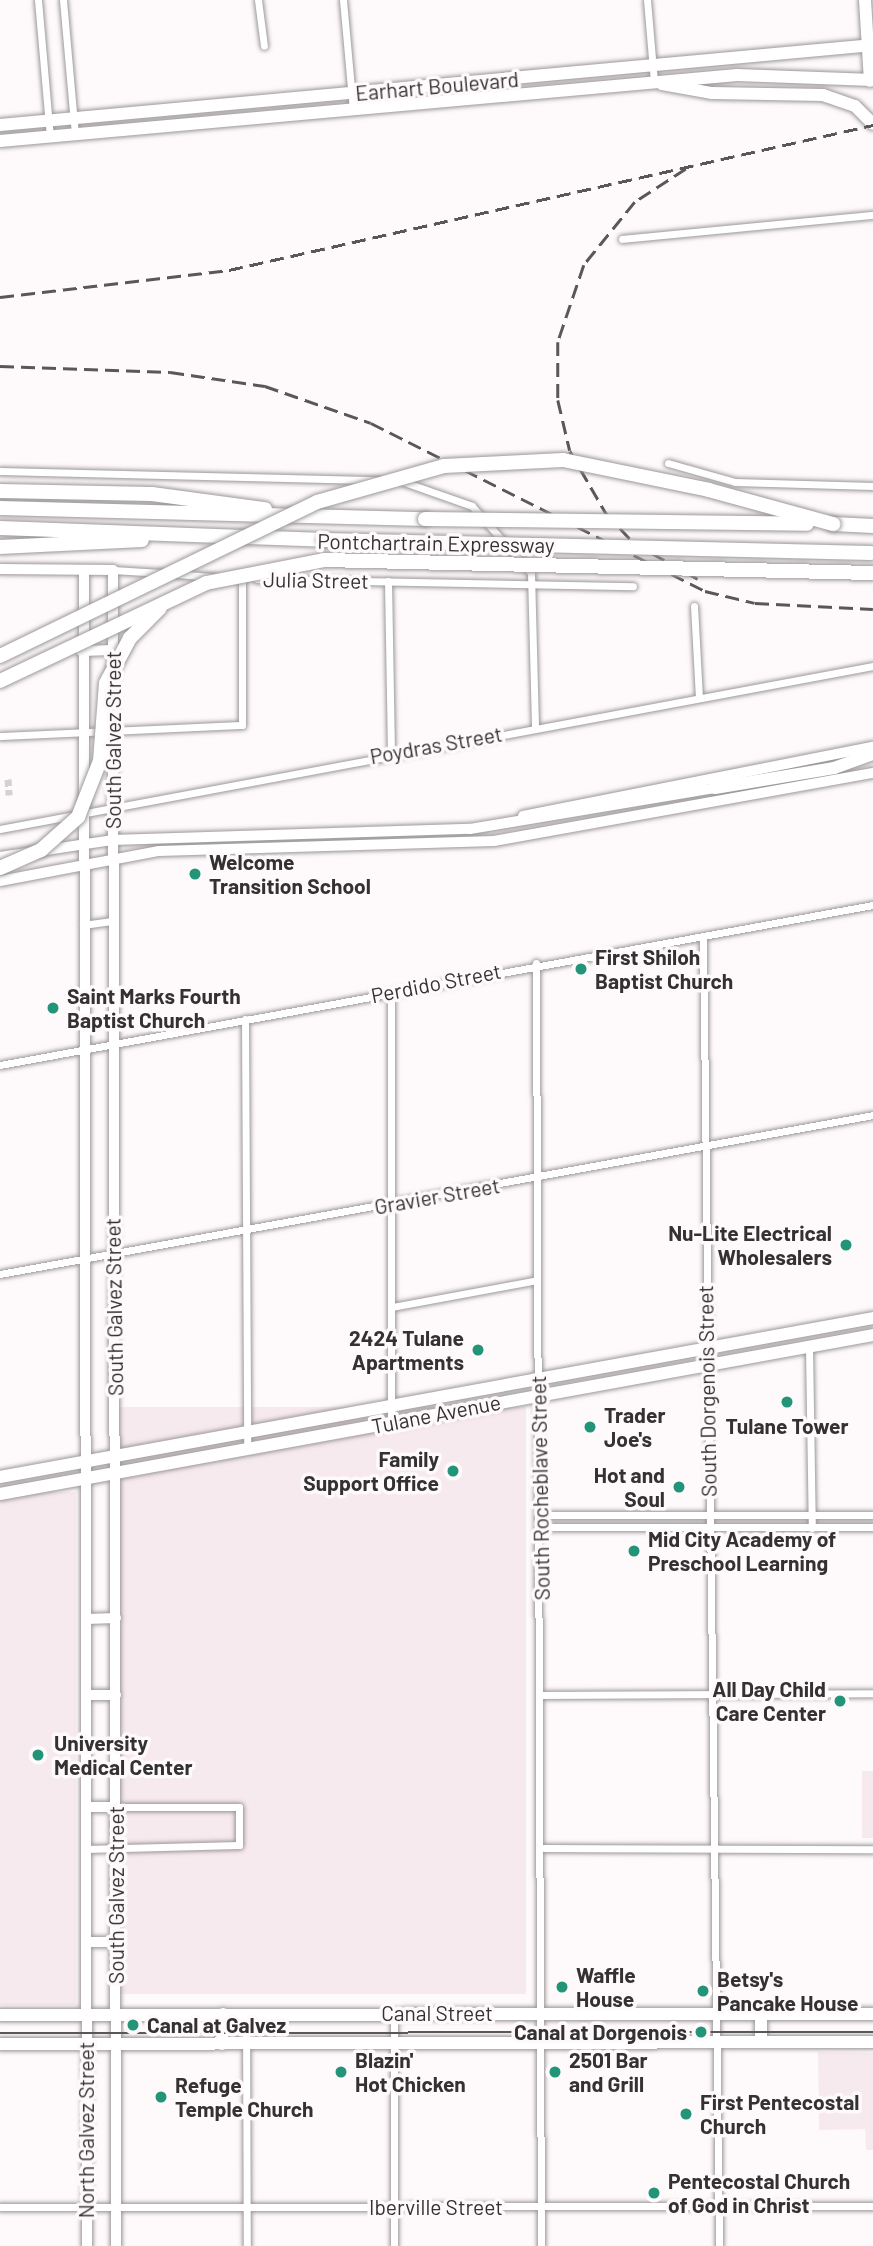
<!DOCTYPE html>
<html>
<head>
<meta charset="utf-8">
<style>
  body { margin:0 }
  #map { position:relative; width:873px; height:2246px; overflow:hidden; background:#fef9fb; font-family:Barlow,sans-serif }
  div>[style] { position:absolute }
  .built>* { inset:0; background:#f7eaef; transform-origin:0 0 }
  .street-tunnel>* { height:7px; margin-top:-3.5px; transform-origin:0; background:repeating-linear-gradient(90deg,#d5d1d3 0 7px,transparent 0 10.5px) }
  .roads { filter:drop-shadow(0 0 2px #9c989a) drop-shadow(0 0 2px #9c989a) }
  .street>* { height:7px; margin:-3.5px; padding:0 3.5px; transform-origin:3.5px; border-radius:3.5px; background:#fff }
  .secondary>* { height:10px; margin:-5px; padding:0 5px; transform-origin:5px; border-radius:5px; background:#fff }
  .primary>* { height:12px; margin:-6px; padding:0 6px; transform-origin:6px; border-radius:6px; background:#fff }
  .highway>* { height:14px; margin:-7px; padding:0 7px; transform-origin:7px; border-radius:7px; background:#fff }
  .tram>* { height:2px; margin:-1px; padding:0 1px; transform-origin:1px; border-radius:1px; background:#5a5759 }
  .rail>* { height:2.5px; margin-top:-1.25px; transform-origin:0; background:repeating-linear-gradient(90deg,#5a5759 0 14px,transparent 0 21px) }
  .bridges { filter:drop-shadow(0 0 2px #9c989a) drop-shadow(0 0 2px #9c989a) }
  .highway-bridge>* { height:14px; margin:-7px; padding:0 7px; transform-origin:7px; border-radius:7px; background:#fff }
  .dots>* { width:19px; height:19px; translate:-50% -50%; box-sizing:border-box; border:4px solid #fef9fb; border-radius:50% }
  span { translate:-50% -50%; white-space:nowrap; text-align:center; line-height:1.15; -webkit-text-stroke:7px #fef9fb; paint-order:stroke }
  .street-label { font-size:21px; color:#333132 }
  .poi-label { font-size:21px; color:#333132; font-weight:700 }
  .left { translate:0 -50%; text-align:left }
  .right { translate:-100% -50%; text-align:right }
</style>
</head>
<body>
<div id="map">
  <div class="built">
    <i style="left:526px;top:1407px;width:587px;height:409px;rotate:90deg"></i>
    <i style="left:76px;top:1492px;width:513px;height:77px;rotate:90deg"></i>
    <i style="left:862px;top:1771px;width:11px;height:67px"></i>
    <i style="clip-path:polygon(818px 2052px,873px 2053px,873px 2150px,866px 2150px,865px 2129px,819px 2130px)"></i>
  </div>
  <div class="street-tunnel">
    <i style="left:8px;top:779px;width:16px;rotate:86deg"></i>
  </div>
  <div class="roads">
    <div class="street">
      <i style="left:38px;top:0;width:138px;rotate:85deg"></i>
      <i style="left:63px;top:0;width:136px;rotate:84.9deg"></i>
      <i style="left:258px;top:0;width:46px;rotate:82.6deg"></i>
      <i style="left:343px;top:0;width:109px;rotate:84.8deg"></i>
      <i style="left:647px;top:0;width:82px;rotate:85.1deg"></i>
      <i style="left:622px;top:239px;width:252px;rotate:-5.5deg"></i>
      <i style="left:668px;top:463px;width:70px;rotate:15.8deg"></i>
      <i style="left:735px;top:482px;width:138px;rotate:1.7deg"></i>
      <i style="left:0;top:471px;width:378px;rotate:1.4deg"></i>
      <i style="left:404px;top:482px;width:72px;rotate:19.4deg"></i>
      <i style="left:472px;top:506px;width:89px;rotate:48.6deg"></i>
      <i style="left:531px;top:573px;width:155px;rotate:88.5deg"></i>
      <i style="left:113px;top:570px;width:48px;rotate:3.6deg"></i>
      <i style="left:177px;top:574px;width:37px;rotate:5deg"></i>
      <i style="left:257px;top:579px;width:376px;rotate:1.1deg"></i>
      <i style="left:388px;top:581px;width:172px;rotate:89deg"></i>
      <i style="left:694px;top:606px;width:91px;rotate:86.9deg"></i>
      <i style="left:0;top:736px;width:242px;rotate:-2.6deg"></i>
      <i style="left:242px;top:725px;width:147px;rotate:-90deg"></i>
      <i style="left:0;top:829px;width:888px;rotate:-10.58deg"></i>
      <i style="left:83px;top:925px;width:29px;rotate:-8deg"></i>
      <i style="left:703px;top:936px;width:1310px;rotate:89.3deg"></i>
      <i style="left:536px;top:963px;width:1283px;rotate:89.78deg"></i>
      <i style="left:245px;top:1019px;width:429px;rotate:89.7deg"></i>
      <i style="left:0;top:1065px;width:888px;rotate:-10.39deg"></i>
      <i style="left:0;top:1274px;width:887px;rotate:-10.32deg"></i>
      <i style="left:392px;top:1307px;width:147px;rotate:-10.5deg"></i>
      <i style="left:809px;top:1347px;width:181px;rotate:89.1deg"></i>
      <i style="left:391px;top:1423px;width:430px;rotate:-90deg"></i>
      <i style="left:539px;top:1515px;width:334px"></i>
      <i style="left:541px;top:1527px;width:332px"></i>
      <i style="left:543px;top:1695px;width:330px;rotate:-0.3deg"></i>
      <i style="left:544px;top:1848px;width:329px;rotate:0.2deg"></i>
      <i style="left:86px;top:1849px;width:153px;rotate:-1.5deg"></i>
      <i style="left:239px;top:1845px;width:38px;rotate:-90deg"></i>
      <i style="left:239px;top:1807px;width:123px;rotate:180deg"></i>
      <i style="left:246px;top:2014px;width:232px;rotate:89.8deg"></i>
      <i style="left:394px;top:2014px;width:232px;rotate:90deg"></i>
      <i style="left:0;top:2207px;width:873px;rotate:-0.07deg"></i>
    </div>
    <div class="secondary">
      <i style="left:0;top:569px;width:113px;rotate:0.5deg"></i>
      <i style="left:113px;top:570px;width:1676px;rotate:89.9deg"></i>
      <i style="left:84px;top:570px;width:1676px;rotate:89.9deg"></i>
      <i style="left:81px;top:651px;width:32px;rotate:-2deg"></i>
      <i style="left:523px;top:816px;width:357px;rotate:-11.2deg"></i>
      <i style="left:0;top:857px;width:113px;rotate:-8.6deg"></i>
      <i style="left:112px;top:840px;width:358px;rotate:-1.8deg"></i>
      <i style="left:470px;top:829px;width:248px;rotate:-9.5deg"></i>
      <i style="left:0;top:881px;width:162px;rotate:-10.7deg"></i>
      <i style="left:159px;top:851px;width:335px;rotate:-1.7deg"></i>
      <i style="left:494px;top:841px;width:385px;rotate:-10.2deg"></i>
      <i style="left:87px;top:1619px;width:29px;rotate:-2deg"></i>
      <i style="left:86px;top:1695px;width:30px"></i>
      <i style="left:86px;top:1807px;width:30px"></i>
      <i style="left:86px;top:1942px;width:30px"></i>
    </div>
    <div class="primary">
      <i style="left:865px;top:0;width:81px;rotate:86.5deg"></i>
      <i style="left:662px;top:84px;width:51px;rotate:10.2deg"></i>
      <i style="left:712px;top:93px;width:111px;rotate:1deg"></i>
      <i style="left:823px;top:95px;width:34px;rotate:19deg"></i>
      <i style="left:855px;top:106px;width:25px;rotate:45deg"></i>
      <i style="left:0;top:125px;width:877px;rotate:-5.24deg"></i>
      <i style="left:0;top:141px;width:740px;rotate:-5.12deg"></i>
      <i style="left:737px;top:75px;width:136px;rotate:2.1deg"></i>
      <i style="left:715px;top:788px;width:121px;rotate:-9.5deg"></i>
      <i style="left:834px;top:768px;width:41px;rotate:-19.7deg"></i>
      <i style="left:0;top:1477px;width:887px;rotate:-10.32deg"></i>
      <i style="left:0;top:1494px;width:887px;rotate:-10.32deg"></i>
      <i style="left:0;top:2015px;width:873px;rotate:-0.07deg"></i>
      <i style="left:761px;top:2042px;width:29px;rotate:-90deg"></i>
      <i style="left:0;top:2044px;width:873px;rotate:-0.13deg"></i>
      <i style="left:222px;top:2044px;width:30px;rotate:-88deg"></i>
    </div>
    <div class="highway">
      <i style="left:0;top:491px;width:152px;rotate:1.1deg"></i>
      <i style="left:152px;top:494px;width:114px;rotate:7.6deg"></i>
      <i style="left:0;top:508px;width:425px;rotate:1.5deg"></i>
      <i style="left:833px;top:524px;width:40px;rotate:2.9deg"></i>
      <i style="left:0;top:528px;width:324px;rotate:2.1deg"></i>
      <i style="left:0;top:547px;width:142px;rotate:-2.8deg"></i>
    </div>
  </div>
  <div class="tram">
    <i style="left:0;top:2033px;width:873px;rotate:-0.07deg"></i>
  </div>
  <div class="rail">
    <i style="left:686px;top:169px;width:61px;rotate:147.1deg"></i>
    <i style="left:635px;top:202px;width:81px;rotate:129deg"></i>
    <i style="left:584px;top:265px;width:81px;rotate:108.7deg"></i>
    <i style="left:558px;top:342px;width:58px;rotate:90deg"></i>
    <i style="left:558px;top:400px;width:52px;rotate:76.8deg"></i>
    <i style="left:570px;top:451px;width:72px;rotate:59.9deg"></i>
    <i style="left:606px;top:513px;width:41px;rotate:47deg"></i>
    <i style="left:634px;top:543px;width:73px;rotate:29.4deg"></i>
    <i style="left:0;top:297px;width:231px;rotate:-6.7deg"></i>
    <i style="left:229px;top:270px;width:660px;rotate:-12.69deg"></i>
    <i style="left:0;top:366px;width:170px;rotate:2deg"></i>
    <i style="left:170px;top:372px;width:96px;rotate:8.4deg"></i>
    <i style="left:265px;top:386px;width:112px;rotate:19.2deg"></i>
    <i style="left:371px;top:423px;width:374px;rotate:26.7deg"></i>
    <i style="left:705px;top:591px;width:51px;rotate:13.5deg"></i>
    <i style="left:755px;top:603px;width:118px;rotate:2.9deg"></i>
  </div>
  <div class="bridges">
    <div class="highway-bridge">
      <i style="left:425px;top:519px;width:382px;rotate:0.7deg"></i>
      <i style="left:324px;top:540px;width:547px;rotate:1.36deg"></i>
      <i style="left:0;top:656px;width:352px;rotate:-25.9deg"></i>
      <i style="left:317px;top:502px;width:132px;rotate:-15.8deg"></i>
      <i style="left:444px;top:466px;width:119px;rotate:-2.9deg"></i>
      <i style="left:563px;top:460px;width:149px;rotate:11.6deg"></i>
      <i style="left:709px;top:490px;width:129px;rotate:15.3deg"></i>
      <i style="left:0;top:681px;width:228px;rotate:-25.4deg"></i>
      <i style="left:206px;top:583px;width:120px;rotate:-11deg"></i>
      <i style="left:324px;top:560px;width:549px;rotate:1.36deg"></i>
      <i style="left:0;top:868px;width:45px;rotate:-23.7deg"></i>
      <i style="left:41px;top:850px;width:50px;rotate:-41.7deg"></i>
      <i style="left:78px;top:817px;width:60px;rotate:-68.6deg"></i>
      <i style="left:100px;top:761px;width:78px;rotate:-85.6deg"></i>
      <i style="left:106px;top:683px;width:51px;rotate:-61.9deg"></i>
      <i style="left:130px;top:638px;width:42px;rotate:-45deg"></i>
    </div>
  </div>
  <div class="dots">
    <i style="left:195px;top:874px;background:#229478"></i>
    <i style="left:581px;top:969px;background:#229478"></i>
    <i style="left:53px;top:1008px;background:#229478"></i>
    <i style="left:846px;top:1245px;background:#229478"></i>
    <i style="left:478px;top:1350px;background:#229478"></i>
    <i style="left:787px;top:1402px;background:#229478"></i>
    <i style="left:590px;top:1427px;background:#229478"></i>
    <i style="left:453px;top:1471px;background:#229478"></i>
    <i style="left:679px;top:1487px;background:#229478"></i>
    <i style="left:634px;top:1551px;background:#229478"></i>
    <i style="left:840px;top:1701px;background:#229478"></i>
    <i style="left:38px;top:1755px;background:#229478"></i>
    <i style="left:562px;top:1987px;background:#229478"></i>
    <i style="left:703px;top:1991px;background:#229478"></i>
    <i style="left:133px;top:2025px;background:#229478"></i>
    <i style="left:701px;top:2032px;background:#229478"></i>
    <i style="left:341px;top:2072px;background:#229478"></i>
    <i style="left:555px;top:2072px;background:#229478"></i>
    <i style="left:161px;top:2097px;background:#229478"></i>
    <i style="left:686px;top:2114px;background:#229478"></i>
    <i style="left:654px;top:2193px;background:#229478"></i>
  </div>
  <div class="street-label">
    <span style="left:437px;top:86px;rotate:-5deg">Earhart Boulevard</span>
    <span style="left:436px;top:543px;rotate:1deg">Pontchartrain Expressway</span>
    <span style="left:316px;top:580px;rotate:1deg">Julia Street</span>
    <span style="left:113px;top:740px;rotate:-90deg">South Galvez Street</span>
    <span style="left:436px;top:745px;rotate:-10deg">Poydras Street</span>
    <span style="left:436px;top:983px;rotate:-11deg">Perdido Street</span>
    <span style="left:437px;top:1196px;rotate:-10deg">Gravier Street</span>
    <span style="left:114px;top:1307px;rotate:-91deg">South Galvez Street</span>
    <span style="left:707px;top:1391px;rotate:-91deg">South Dorgenois Street</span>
    <span style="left:436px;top:1414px;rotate:-11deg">Tulane Avenue</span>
    <span style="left:540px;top:1488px;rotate:-91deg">South Rocheblave Street</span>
    <span style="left:116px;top:1895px;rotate:-90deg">South Galvez Street</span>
    <span style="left:437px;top:2013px">Canal Street</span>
    <span style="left:86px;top:2130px;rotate:-90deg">North Galvez Street</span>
    <span style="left:436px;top:2207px">Iberville Street</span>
  </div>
  <div class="poi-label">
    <span class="left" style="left:209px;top:874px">Welcome<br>Transition School</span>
    <span class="left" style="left:595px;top:969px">First Shiloh<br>Baptist Church</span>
    <span class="left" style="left:67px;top:1008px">Saint Marks Fourth<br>Baptist Church</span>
    <span class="right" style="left:832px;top:1245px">Nu-Lite Electrical<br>Wholesalers</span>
    <span class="right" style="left:464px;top:1350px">2424 Tulane<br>Apartments</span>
    <span class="left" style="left:604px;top:1427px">Trader<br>Joe's</span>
    <span style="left:787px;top:1426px">Tulane Tower</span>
    <span class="right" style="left:439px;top:1471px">Family<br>Support Office</span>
    <span class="right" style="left:665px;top:1487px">Hot and<br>Soul</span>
    <span class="left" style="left:648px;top:1551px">Mid City Academy of<br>Preschool Learning</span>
    <span class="right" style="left:826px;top:1701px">All Day Child<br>Care Center</span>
    <span class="left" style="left:54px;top:1755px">University<br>Medical Center</span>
    <span class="left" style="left:576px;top:1987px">Waffle<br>House</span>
    <span class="left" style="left:717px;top:1991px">Betsy's<br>Pancake House</span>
    <span class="left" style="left:147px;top:2025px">Canal at Galvez</span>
    <span class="right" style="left:687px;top:2032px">Canal at Dorgenois</span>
    <span class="left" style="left:355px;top:2072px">Blazin'<br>Hot Chicken</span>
    <span class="left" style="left:569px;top:2072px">2501 Bar<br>and Grill</span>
    <span class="left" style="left:175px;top:2097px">Refuge<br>Temple Church</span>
    <span class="left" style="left:700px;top:2114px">First Pentecostal<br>Church</span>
    <span class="left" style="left:668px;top:2193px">Pentecostal Church<br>of God in Christ</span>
  </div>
</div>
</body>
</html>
